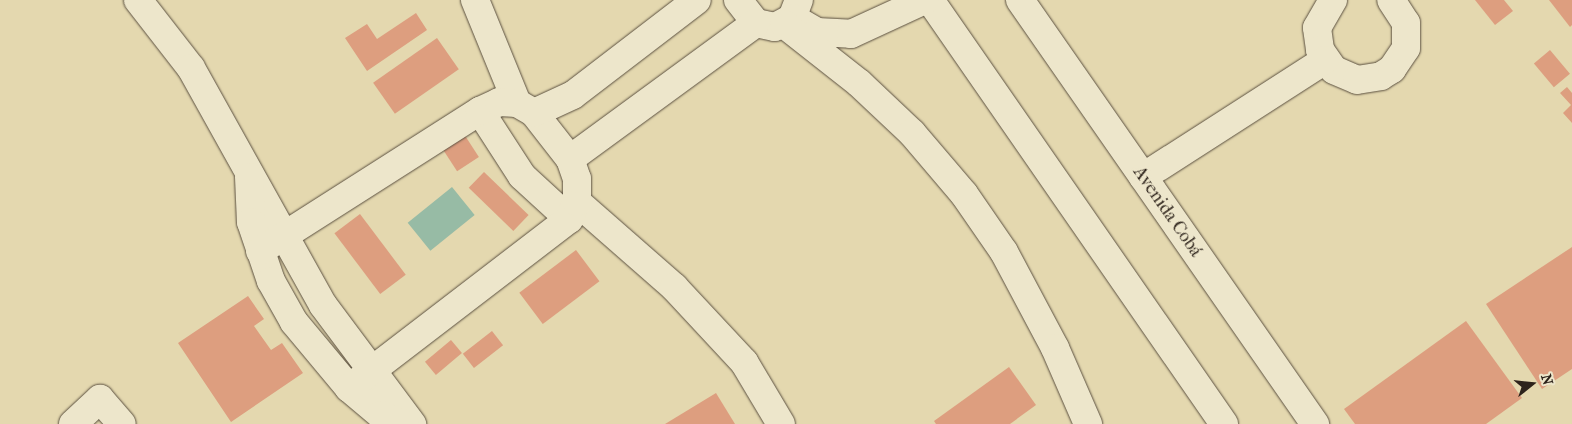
<!DOCTYPE html>
<html>
<head>
<meta charset="utf-8">
<style>
  body { margin:0 }
  #map { position:relative; width:1572px; height:424px; overflow:hidden; background:#e4d8af; font-family:"IM FELL French Canon",serif }
  div>[style] { position:absolute }
  .water>* { inset:0; background:#97bba5; transform-origin:0 0 }
  .building>* { inset:0; background:#dd9e7f; transform-origin:0 0 }
  .roads { filter:drop-shadow(0 0 1px #5b5040) drop-shadow(0 0 1px #5b5040) }
  .minor>* { height:28px; margin:-14px; padding:0 14px; transform-origin:14px; border-radius:14px; background:#ede6cb }
  span { translate:-50% -50%; white-space:nowrap; text-align:center; line-height:1.15; -webkit-text-stroke:4.5px #ede6cb; paint-order:stroke }
  .street-label { font-size:18px; color:#2d231b }
  .north { position:absolute; left:1507px; top:359px; width:50px; height:50px; -webkit-text-stroke:4px #ede6cb; paint-order:stroke; rotate:74deg; font-size:14px; font-weight:700; line-height:20px; text-align:center; color:#2d231b }
  .north::after { content:''; display:block; margin:auto; width:18px; height:22px; background:#2d231b; clip-path:polygon(50% 0,100% 100%,50% 72%,0 100%) }
</style>
</head>
<body>
<div id="map">
  <div class="water">
    <i style="left:452px;top:187px;width:36px;height:57px;rotate:51deg"></i>
  </div>
  <div class="building">
    <i style="clip-path:polygon(1475px 0,1504px 0,1513px 11px,1495px 25px)"></i>
    <i style="clip-path:polygon(1549px 0,1572px 0,1572px 25px,1570px 27px)"></i>
    <i style="clip-path:polygon(416px 13px,427px 30px,367px 71px,345px 38px,367px 24px,377px 39px)"></i>
    <i style="left:437px;top:38px;width:38px;height:78px;rotate:55deg"></i>
    <i style="left:1550px;top:50px;width:31px;height:21px;rotate:50deg"></i>
    <i style="clip-path:polygon(1567px 87px,1572px 93px,1572px 123px,1563px 113px,1571px 105px,1560px 93px)"></i>
    <i style="left:462px;top:131px;width:31px;height:26px;rotate:57deg"></i>
    <i style="left:484px;top:172px;width:62px;height:22px;rotate:44deg"></i>
    <i style="left:360px;top:214px;width:76px;height:32px;rotate:53deg"></i>
    <i style="clip-path:polygon(1572px 247px,1572px 369px,1542px 389px,1486px 304px)"></i>
    <i style="left:576px;top:250px;width:39px;height:71px;rotate:53deg"></i>
    <i style="clip-path:polygon(248px 296px,264px 319px,254px 326px,271px 350px,282px 343px,303px 373px,231px 422px,178px 343px)"></i>
    <i style="clip-path:polygon(1466px 321px,1522px 398px,1486px 424px,1355px 424px,1344px 409px)"></i>
    <i style="left:492px;top:331px;width:18px;height:37px;rotate:52deg"></i>
    <i style="left:451px;top:340px;width:17px;height:34px;rotate:50deg"></i>
    <i style="clip-path:polygon(1009px 367px,1036px 405px,1010px 424px,936px 424px,934px 421px)"></i>
    <i style="clip-path:polygon(716px 393px,735px 424px,665px 424px)"></i>
  </div>
  <div class="roads">
    <div class="minor">
      <i style="left:138px;top:0;width:86px;rotate:52.1deg"></i>
      <i style="left:191px;top:68px;width:271px;rotate:60.9deg"></i>
      <i style="left:323px;top:305px;width:149px;rotate:53.2deg"></i>
      <i style="left:475px;top:0;width:111px;rotate:67.8deg"></i>
      <i style="left:738px;top:0;width:29px;rotate:52deg"></i>
      <i style="left:756px;top:23px;width:19px;rotate:12deg"></i>
      <i style="left:775px;top:27px;width:19px;rotate:-28deg"></i>
      <i style="left:792px;top:18px;width:19px;rotate:-69deg"></i>
      <i style="left:930px;top:0;width:516px;rotate:55.26deg"></i>
      <i style="left:1020px;top:0;width:517px;rotate:55.17deg"></i>
      <i style="left:1333px;top:0;width:32px;rotate:120deg"></i>
      <i style="left:1317px;top:28px;width:22px;rotate:82deg"></i>
      <i style="left:1320px;top:50px;width:24px;rotate:55deg"></i>
      <i style="left:1334px;top:70px;width:25px;rotate:23deg"></i>
      <i style="left:1357px;top:80px;width:24px;rotate:-9deg"></i>
      <i style="left:1381px;top:76px;width:13px;rotate:-32deg"></i>
      <i style="left:1392px;top:69px;width:25px;rotate:-56deg"></i>
      <i style="left:1406px;top:48px;width:25px;rotate:-90deg"></i>
      <i style="left:1406px;top:23px;width:27px;rotate:-123deg"></i>
      <i style="left:793px;top:18px;width:28px;rotate:30deg"></i>
      <i style="left:817px;top:32px;width:34px;rotate:3deg"></i>
      <i style="left:851px;top:34px;width:81px;rotate:-24.7deg"></i>
      <i style="left:784px;top:24px;width:95px;rotate:38.2deg"></i>
      <i style="left:859px;top:83px;width:73px;rotate:43.3deg"></i>
      <i style="left:912px;top:133px;width:80px;rotate:49.6deg"></i>
      <i style="left:964px;top:194px;width:70px;rotate:55.4deg"></i>
      <i style="left:1004px;top:252px;width:109px;rotate:62deg"></i>
      <i style="left:1055px;top:348px;width:83px;rotate:66.5deg"></i>
      <i style="left:480px;top:111px;width:77px;rotate:57.1deg"></i>
      <i style="left:522px;top:176px;width:64px;rotate:42.5deg"></i>
      <i style="left:534px;top:113px;width:58px;rotate:52deg"></i>
      <i style="left:249px;top:177px;width:45px;rotate:87.5deg"></i>
      <i style="left:251px;top:222px;width:62px;rotate:71.3deg"></i>
      <i style="left:271px;top:281px;width:47px;rotate:60.7deg"></i>
      <i style="left:294px;top:322px;width:86px;rotate:50.2deg"></i>
      <i style="left:349px;top:388px;width:42px;rotate:40.2deg"></i>
      <i style="left:381px;top:415px;width:25px;rotate:21deg"></i>
      <i style="left:1143px;top:177px;width:216px;rotate:-32.7deg"></i>
      <i style="left:577px;top:202px;width:129px;rotate:41.2deg"></i>
      <i style="left:674px;top:287px;width:103px;rotate:47deg"></i>
      <i style="left:744px;top:362px;width:72px;rotate:59.2deg"></i>
      <i style="left:260px;top:251px;width:261px;rotate:-32.5deg"></i>
      <i style="left:480px;top:111px;width:21px;rotate:-25deg"></i>
      <i style="left:499px;top:102px;width:18px;rotate:3deg"></i>
      <i style="left:517px;top:103px;width:20px;rotate:30deg"></i>
      <i style="left:534px;top:113px;width:43px;rotate:-24.8deg"></i>
      <i style="left:573px;top:95px;width:156px;rotate:-37.5deg"></i>
      <i style="left:349px;top:388px;width:277px;rotate:-37.5deg"></i>
      <i style="left:569px;top:219px;width:19px;rotate:-65deg"></i>
      <i style="left:577px;top:202px;width:23px;rotate:-90deg"></i>
      <i style="left:577px;top:179px;width:21px;rotate:-109deg"></i>
      <i style="left:570px;top:159px;width:230px;rotate:-36.2deg"></i>
      <i style="left:73px;top:424px;width:37px;rotate:-43deg"></i>
      <i style="left:100px;top:399px;width:33px;rotate:49deg"></i>
    </div>
  </div>
  <div class="street-label">
    <span style="left:1167px;top:212px;rotate:55deg">Avenida Cobá</span>
  </div>
  <div class="north">N</div>
</div>
</body>
</html>
